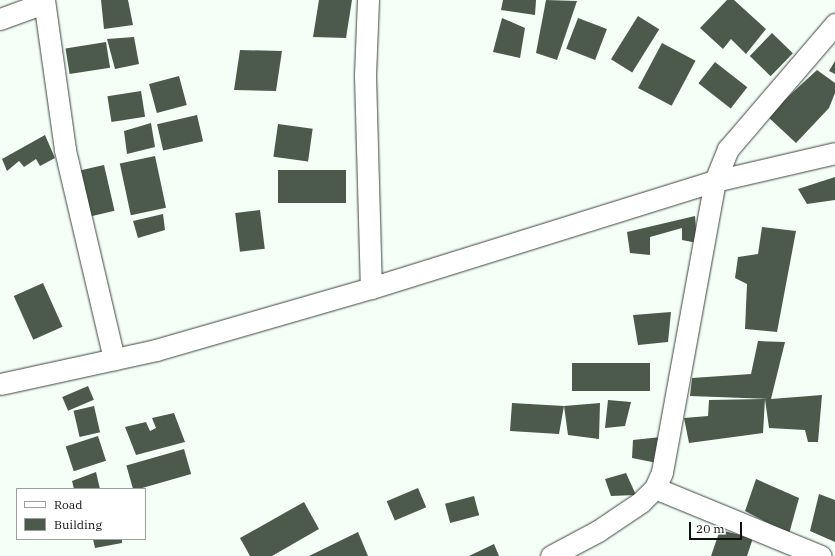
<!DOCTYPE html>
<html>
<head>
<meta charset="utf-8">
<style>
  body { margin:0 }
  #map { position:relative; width:835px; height:556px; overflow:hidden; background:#f3fff7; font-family:"IBM Plex Serif",serif }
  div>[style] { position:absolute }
  .building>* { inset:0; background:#4c5a4b; transform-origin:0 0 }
  .roads { filter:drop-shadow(0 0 1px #434343) drop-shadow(0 0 1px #434343) }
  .minor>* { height:21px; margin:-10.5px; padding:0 10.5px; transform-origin:10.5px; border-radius:10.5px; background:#fff }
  span { translate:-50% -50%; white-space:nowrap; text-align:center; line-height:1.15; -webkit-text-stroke:4px #fff; paint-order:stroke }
  .legend { position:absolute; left:16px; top:488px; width:130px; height:52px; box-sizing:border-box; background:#fff; border:1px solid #9f9f9f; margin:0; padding:5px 7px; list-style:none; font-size:12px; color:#101010 }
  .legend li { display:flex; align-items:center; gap:8px; height:20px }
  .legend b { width:20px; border:1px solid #9f9f9f }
  .scale { position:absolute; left:689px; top:522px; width:53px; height:18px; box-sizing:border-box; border:2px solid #101010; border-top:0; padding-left:5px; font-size:12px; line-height:14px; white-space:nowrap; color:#101010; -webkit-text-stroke:3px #fff; paint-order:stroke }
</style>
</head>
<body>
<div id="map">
  <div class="building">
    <i style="clip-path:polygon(101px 0,128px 0,133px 25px,104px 29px)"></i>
    <i style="clip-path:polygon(319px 0,352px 0,346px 38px,313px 37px)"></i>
    <i style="clip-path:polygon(503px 0,536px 0,535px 15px,501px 10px)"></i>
    <i style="clip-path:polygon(546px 0,577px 1px,557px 60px,536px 53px)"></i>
    <i style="clip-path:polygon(727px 0,734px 0,766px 29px,746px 54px,731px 39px,723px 49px,700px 28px)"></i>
    <i style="left:638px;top:16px;width:25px;height:51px;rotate:32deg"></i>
    <i style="clip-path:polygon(502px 18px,525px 28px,520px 58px,493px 52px)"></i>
    <i style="left:578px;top:18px;width:31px;height:33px;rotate:21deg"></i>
    <i style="left:772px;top:33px;width:29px;height:32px;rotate:44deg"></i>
    <i style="clip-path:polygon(134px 37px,139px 64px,115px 69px,107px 39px)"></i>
    <i style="left:106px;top:42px;width:26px;height:41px;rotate:81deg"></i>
    <i style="left:662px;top:43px;width:38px;height:51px;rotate:28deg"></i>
    <i style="clip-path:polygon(240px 50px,282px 51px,276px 91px,234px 90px)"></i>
    <i style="clip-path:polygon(835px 61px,835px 74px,829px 71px)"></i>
    <i style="left:715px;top:62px;width:41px;height:27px;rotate:38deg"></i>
    <i style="clip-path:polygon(817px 70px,835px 83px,835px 93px,829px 108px,796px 143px,767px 116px)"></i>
    <i style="left:179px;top:76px;width:30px;height:31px;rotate:75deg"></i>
    <i style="left:141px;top:91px;width:26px;height:34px;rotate:81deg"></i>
    <i style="left:197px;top:115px;width:27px;height:41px;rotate:77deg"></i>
    <i style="clip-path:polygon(151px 123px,155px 147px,127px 154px,124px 131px)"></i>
    <i style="left:278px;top:124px;width:35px;height:33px;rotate:8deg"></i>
    <i style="clip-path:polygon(45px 135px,55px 158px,40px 166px,36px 159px,24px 167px,19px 161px,7px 171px,2px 159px)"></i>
    <i style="left:155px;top:156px;width:53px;height:36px;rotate:78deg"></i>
    <i style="left:104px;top:165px;width:47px;height:26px;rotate:77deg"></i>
    <i style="left:278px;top:170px;width:68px;height:33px"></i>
    <i style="clip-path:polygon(835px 177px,835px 200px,807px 204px,798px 189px)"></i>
    <i style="left:260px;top:210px;width:39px;height:25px;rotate:83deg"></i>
    <i style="clip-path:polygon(163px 214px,165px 230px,138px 238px,133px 221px)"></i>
    <i style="clip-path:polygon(695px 216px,697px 243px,682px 240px,682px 228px,650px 237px,650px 255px,630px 253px,627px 232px)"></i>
    <i style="clip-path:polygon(762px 227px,796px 231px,777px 332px,745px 329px,747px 284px,735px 278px,738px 257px,758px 254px)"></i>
    <i style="left:43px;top:283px;width:48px;height:32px;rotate:66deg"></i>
    <i style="clip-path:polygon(671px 312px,668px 342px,638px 345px,633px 315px)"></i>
    <i style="clip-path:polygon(758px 341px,785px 342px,771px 399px,822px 395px,818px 442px,808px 442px,805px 430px,769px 428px,765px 399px,763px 433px,689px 443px,684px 418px,708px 416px,709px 400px,768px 399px,690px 396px,692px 378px,751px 374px)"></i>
    <i style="left:572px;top:363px;width:78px;height:28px"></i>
    <i style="left:88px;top:386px;width:15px;height:28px;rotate:67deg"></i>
    <i style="clip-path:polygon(608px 400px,631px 402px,625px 426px,605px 428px)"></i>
    <i style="clip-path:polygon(512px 403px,564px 406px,600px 403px,599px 439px,568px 435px,564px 406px,559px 434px,510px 431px)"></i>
    <i style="left:94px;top:406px;width:27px;height:21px;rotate:77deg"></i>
    <i style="clip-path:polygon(174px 413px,185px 442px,136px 455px,125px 427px,146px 422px,150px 431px,156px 428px,152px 418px)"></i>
    <i style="left:98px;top:436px;width:26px;height:34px;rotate:72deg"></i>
    <i style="clip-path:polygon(661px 437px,657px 463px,632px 458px,633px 440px)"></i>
    <i style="left:184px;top:449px;width:26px;height:60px;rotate:74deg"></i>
    <i style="clip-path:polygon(96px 472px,100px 489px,74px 489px,72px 481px)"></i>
    <i style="clip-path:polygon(626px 473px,636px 495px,611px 496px,605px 479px)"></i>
    <i style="clip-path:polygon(756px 479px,799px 498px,789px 534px,745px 511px)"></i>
    <i style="left:418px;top:488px;width:21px;height:34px;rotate:67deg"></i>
    <i style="clip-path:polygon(819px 494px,835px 500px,835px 542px,810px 531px)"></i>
    <i style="left:474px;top:496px;width:20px;height:30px;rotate:75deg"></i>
    <i style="clip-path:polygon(304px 502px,319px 529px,272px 556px,250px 556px,240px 538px)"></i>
    <i style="clip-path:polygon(720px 530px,753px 538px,747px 556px,711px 556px)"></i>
    <i style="clip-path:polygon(358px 532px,368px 556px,309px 556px)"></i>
    <i style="clip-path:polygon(93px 539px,122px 539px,122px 543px,95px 548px)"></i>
    <i style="clip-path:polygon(494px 544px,499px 556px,469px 556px)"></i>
  </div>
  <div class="roads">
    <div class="minor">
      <i style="left:44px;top:0;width:151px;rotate:82deg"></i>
      <i style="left:65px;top:150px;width:215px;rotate:76.8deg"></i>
      <i style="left:368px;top:0;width:76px;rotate:92.3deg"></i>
      <i style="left:365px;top:76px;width:212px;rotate:88.4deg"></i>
      <i style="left:0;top:19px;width:47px;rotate:-20deg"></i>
      <i style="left:0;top:384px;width:160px;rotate:-12.3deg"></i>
      <i style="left:156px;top:350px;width:224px;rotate:-16.1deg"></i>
      <i style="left:371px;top:288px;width:360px;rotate:-17.3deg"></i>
      <i style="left:715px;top:181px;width:123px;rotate:-13.1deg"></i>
      <i style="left:655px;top:488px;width:179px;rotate:22.3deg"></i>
      <i style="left:551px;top:556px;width:53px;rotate:-28deg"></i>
      <i style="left:598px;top:531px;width:52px;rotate:-34deg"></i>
      <i style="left:641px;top:502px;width:20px;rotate:-45deg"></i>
      <i style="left:655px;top:488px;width:17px;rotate:-66deg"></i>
      <i style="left:662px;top:472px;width:296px;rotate:-79.7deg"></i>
      <i style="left:715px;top:181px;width:35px;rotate:-68deg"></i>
      <i style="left:728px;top:149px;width:165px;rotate:-49.4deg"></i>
    </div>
  </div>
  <ul class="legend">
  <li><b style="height:5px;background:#fff"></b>Road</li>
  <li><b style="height:11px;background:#4c5a4b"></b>Building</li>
  </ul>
  <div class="scale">20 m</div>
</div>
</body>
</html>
